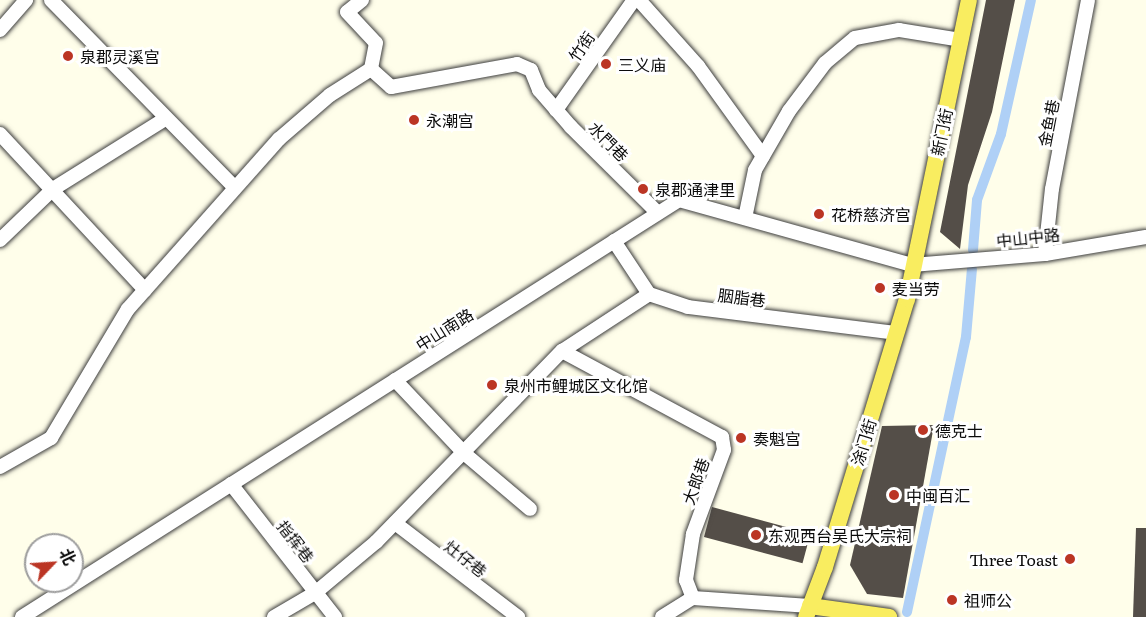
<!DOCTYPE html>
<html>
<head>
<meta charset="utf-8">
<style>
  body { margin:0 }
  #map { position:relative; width:1146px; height:617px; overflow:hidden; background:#fffeea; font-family:Literata,"Noto Sans SC",serif }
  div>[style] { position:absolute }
  .canal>* { height:10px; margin:-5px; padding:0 5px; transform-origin:5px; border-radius:5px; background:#afd0f6 }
  .building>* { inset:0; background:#544e48; transform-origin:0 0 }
  .roads { filter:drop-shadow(0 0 2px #3e3e3e) drop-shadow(0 0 2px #3e3e3e) }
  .minor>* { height:14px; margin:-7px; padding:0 7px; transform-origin:7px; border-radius:7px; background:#fff }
  .major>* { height:16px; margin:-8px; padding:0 8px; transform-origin:8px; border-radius:8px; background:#f9ed60 }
  .dots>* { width:16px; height:16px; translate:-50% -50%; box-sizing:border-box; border:3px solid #fff; border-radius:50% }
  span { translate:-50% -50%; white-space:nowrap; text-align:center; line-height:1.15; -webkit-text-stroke:6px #fff; paint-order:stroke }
  .street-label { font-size:16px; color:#0b0b0b }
  .poi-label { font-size:16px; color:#0b0b0b }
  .left { translate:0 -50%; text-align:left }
  .right { translate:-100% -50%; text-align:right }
  .north { position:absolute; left:24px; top:533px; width:60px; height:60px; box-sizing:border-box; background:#fff; border:2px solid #9d9d9d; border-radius:50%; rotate:65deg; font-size:16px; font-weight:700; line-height:24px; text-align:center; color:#0b0b0b }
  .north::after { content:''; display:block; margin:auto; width:21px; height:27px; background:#bb3524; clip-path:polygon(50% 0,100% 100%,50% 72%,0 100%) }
</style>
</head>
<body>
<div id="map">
  <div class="canal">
    <i style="left:973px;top:250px;width:50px;rotate:-85.4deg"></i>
    <i style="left:977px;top:200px;width:70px;rotate:-70deg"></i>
    <i style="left:1001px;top:134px;width:137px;rotate:-77.4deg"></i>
    <i style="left:907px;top:612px;width:281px;rotate:-77.9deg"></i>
    <i style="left:966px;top:337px;width:68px;rotate:-85deg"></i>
  </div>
  <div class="building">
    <i style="clip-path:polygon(986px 0,1015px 0,992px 112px,968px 185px,960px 249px,940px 232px)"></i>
    <i style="clip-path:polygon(934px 425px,903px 598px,867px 594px,850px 565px,882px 426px)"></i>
    <i style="left:712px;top:507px;width:102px;height:31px;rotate:15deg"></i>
    <i style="clip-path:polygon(1136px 528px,1146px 528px,1146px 617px,1133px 617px)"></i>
  </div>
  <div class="roads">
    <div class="minor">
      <i style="left:51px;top:0;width:262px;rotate:45.6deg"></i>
      <i style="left:362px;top:0;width:19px;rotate:141deg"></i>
      <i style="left:347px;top:12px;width:42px;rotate:46.9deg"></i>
      <i style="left:376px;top:43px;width:26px;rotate:101deg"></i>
      <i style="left:639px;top:0;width:89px;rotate:48.2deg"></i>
      <i style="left:698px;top:66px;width:111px;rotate:54.2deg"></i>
      <i style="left:0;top:30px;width:40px;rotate:-49deg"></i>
      <i style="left:556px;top:110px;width:135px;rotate:-54.7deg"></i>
      <i style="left:0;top:134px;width:213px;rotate:47.1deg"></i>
      <i style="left:745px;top:218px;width:49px;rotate:-78.2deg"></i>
      <i style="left:755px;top:170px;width:68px;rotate:-60deg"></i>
      <i style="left:789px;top:111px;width:60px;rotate:-53.1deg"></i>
      <i style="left:825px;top:63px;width:39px;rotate:-40deg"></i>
      <i style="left:855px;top:38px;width:45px;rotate:-10.3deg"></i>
      <i style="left:899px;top:30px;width:63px;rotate:9.2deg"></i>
      <i style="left:0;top:240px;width:74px;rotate:-43.9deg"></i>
      <i style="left:53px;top:189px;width:132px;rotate:-32deg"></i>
      <i style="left:614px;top:241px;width:64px;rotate:56.6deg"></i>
      <i style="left:649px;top:294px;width:41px;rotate:18.4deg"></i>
      <i style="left:688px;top:307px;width:210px;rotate:7.1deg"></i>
      <i style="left:1045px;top:254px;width:65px;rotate:-83.9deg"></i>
      <i style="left:1052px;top:189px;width:192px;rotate:-79.2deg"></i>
      <i style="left:562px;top:351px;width:182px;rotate:28.3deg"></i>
      <i style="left:722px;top:437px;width:13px;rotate:81deg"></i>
      <i style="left:724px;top:450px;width:90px;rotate:110.3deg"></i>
      <i style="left:693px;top:534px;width:47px;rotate:98.7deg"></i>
      <i style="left:686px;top:580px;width:19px;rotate:69deg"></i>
      <i style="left:693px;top:598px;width:117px;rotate:3.9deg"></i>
      <i style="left:395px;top:380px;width:102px;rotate:46.6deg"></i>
      <i style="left:465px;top:454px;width:85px;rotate:40.2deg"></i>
      <i style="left:0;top:467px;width:59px;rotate:-29.6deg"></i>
      <i style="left:51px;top:438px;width:150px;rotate:-59.2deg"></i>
      <i style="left:128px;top:309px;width:227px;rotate:-48.4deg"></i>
      <i style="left:279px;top:139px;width:67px;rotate:-40.8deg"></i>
      <i style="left:330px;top:95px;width:49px;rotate:-32.4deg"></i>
      <i style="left:371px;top:69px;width:27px;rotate:42deg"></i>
      <i style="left:391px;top:87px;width:128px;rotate:-10.3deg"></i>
      <i style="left:517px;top:64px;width:15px;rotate:23deg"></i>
      <i style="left:531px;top:70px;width:22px;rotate:68deg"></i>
      <i style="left:539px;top:90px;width:49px;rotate:49.1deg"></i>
      <i style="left:571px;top:127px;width:122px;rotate:44.7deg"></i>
      <i style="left:231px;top:484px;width:169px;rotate:52deg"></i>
      <i style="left:395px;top:523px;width:155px;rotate:37.4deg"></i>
      <i style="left:22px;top:617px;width:778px;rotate:-32.4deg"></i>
      <i style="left:679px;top:200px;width:242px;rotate:15.6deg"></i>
      <i style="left:912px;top:265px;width:133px;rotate:-4.7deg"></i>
      <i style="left:1045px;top:254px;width:102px;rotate:-9.6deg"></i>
      <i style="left:274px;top:617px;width:48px;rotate:-30.3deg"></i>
      <i style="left:315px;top:593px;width:80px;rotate:-39.9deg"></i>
      <i style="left:376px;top:542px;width:267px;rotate:-45.8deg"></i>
      <i style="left:562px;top:351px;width:104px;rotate:-33.2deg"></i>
      <i style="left:662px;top:617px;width:36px;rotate:-32deg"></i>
    </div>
    <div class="major">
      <i style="left:810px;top:606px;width:80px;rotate:7.9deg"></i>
      <i style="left:806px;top:617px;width:53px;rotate:-69.2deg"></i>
      <i style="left:825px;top:567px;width:280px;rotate:-73deg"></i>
      <i style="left:907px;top:299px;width:305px;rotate:-78.3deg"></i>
    </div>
  </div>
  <div class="dots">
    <i style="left:68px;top:56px;background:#bb3524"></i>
    <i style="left:606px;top:64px;background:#bb3524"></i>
    <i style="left:414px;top:120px;background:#bb3524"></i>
    <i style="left:643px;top:189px;background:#bb3524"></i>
    <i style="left:819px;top:214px;background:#bb3524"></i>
    <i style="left:880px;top:288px;background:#bb3524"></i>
    <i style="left:492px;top:385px;background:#bb3524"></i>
    <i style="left:923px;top:430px;background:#bb3524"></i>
    <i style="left:741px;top:438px;background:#bb3524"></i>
    <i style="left:894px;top:495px;background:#bb3524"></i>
    <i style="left:756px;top:535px;background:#bb3524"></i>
    <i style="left:1070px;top:559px;background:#bb3524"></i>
    <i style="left:952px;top:600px;background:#bb3524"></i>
  </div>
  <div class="street-label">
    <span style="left:581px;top:46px;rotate:-55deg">竹街</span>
    <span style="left:1048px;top:123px;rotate:-79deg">金鱼巷</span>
    <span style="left:941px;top:132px;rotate:-78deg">新门街</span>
    <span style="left:609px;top:141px;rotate:45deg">水門巷</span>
    <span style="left:1028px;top:237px;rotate:-6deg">中山中路</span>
    <span style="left:742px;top:297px;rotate:7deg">胭脂巷</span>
    <span style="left:444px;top:329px;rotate:-32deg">中山南路</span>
    <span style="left:863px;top:442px;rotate:-73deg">涂门街</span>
    <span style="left:695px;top:481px;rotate:-70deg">大郎巷</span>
    <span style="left:296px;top:541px;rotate:52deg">指挥巷</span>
    <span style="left:466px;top:558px;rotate:38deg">灶仔巷</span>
  </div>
  <div class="poi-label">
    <span class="left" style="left:80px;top:56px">泉郡灵溪宫</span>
    <span class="left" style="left:618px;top:64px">三义庙</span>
    <span class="left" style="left:426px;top:120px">永潮宫</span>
    <span class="left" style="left:655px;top:189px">泉郡通津里</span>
    <span class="left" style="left:831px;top:214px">花桥慈济宫</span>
    <span class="left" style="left:892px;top:288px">麦当劳</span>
    <span class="left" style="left:504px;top:385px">泉州市鲤城区文化馆</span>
    <span class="left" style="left:935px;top:430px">德克士</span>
    <span class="left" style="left:753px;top:438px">奏魁宫</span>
    <span class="left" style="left:906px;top:495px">中闽百汇</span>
    <span class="left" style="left:768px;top:535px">东观西台吴氏大宗祠</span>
    <span class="right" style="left:1058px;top:559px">Three Toast</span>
    <span class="left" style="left:964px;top:600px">祖师公</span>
  </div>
  <div class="north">北</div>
</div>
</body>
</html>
